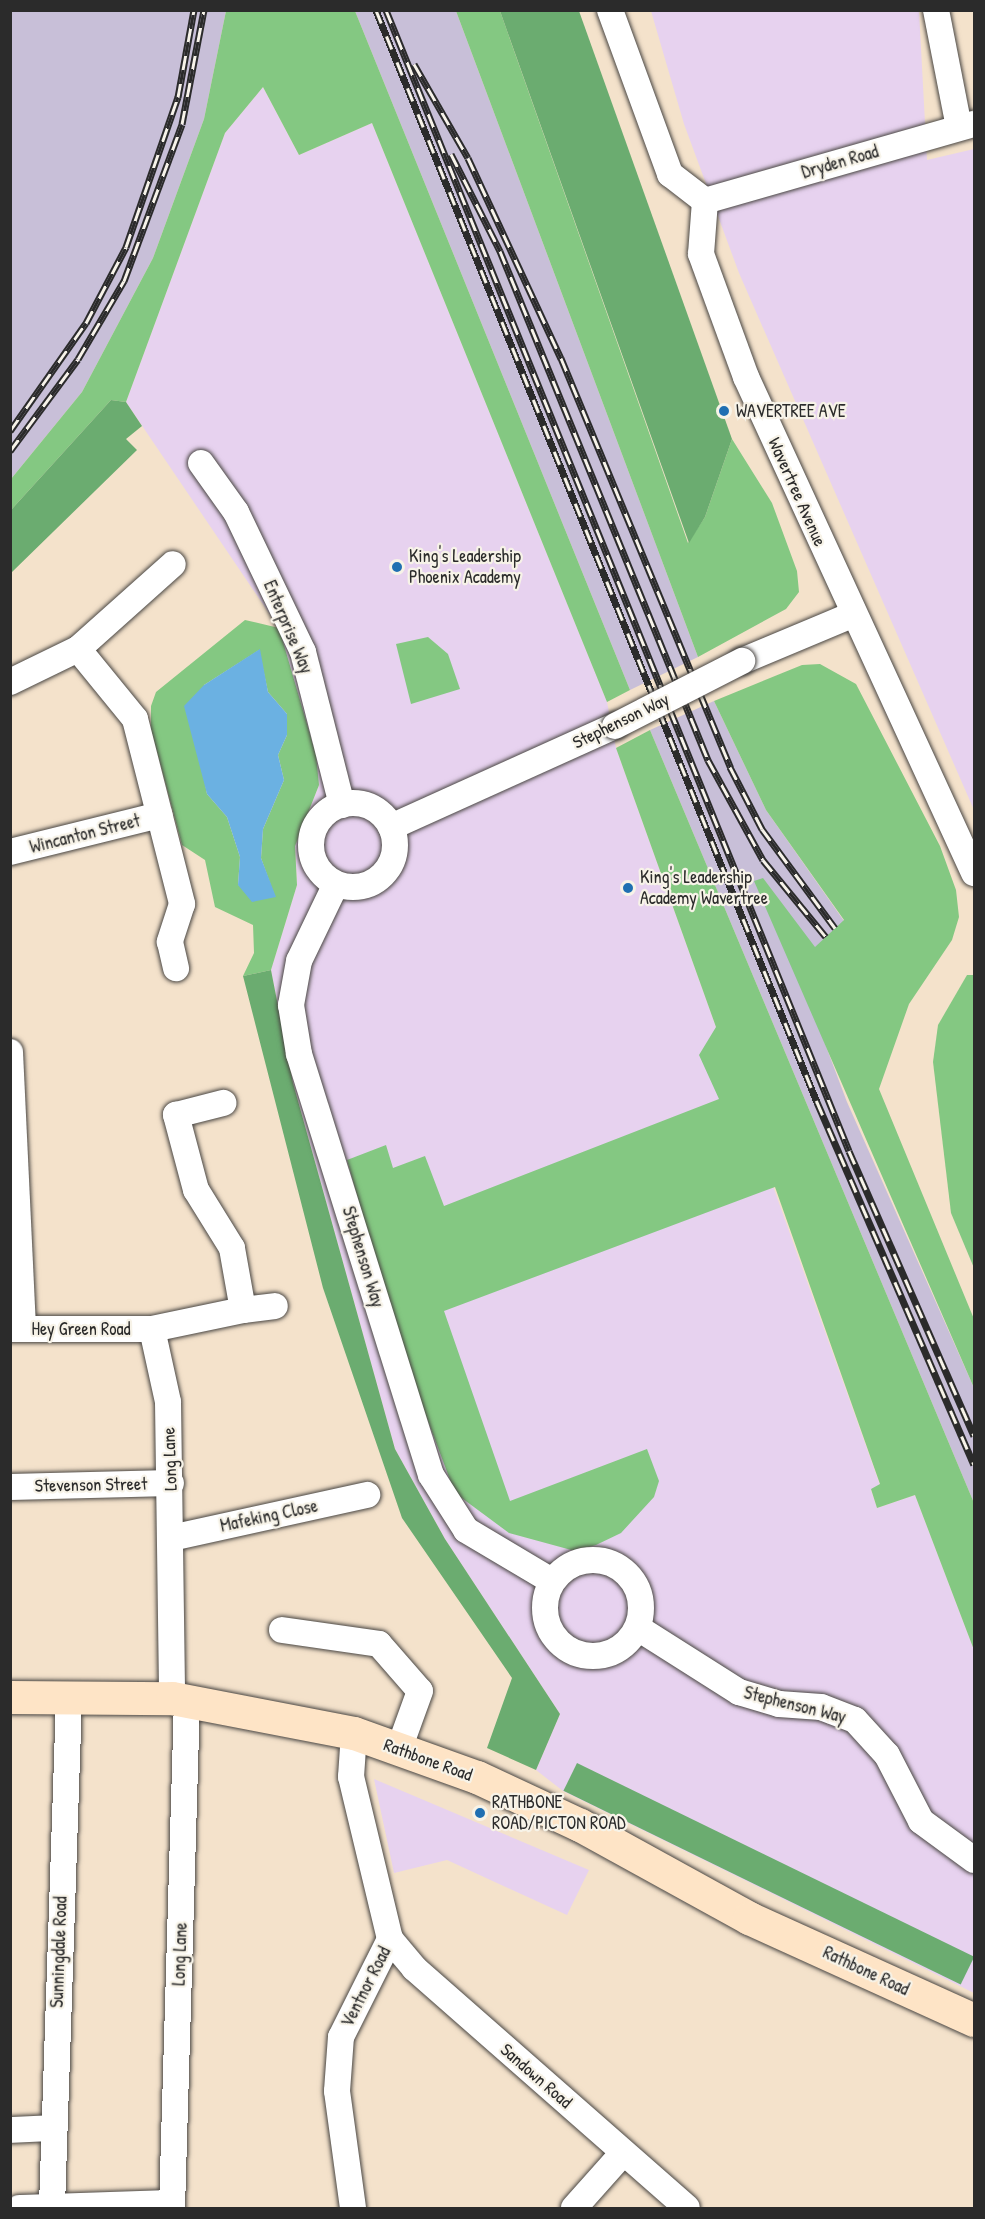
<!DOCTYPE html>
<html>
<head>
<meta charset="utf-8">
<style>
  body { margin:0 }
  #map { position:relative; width:985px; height:2219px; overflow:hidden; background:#f4e2cb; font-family:"Patrick Hand",sans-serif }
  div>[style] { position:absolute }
  .built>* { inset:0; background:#e7d2ef }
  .industrial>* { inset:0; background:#c8bfd8 }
  .green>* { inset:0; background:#84c882 }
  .forest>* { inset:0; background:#6bac70; transform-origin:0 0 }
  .water>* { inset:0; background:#6bb1e2 }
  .roads { filter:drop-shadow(0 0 2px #494643) drop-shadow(0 0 2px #494643) }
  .minor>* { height:26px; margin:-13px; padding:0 13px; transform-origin:13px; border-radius:13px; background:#fff }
  .minor>.ring { margin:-13px; padding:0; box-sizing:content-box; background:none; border:26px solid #fff; border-radius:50% }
  .secondary>* { height:33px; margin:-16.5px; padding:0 16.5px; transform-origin:16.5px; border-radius:16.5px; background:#fee4c6 }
  .rail>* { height:7px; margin-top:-3.5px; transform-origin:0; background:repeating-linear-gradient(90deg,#f7f3e8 0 14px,#2b2b2b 0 28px); box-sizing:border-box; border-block:2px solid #2b2b2b }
  .bridges { filter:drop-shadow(0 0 2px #494643) drop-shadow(0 0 2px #494643) }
  .minor-bridge>* { height:26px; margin:-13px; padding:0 13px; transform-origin:13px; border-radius:13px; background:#fff }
  .dots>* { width:16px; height:16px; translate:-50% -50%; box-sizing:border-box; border:3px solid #f7f3e8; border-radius:50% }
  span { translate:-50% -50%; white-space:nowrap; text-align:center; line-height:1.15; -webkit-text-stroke:4.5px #f7f3e8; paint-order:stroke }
  .street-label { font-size:18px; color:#2b2b2b }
  .poi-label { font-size:18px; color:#2b2b2b }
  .left { translate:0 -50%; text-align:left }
  .frame { position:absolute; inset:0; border:12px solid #2b2b2b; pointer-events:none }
</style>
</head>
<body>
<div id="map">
  <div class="built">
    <i style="clip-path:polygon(651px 11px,919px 11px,927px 160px,974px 149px,974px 810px,739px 273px,684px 124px)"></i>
    <i style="clip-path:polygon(263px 87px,299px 155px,372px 123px,607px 702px,616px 748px,880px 1485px,871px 1490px,877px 1508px,915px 1495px,974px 1650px,974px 1993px,563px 1791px,536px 1770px,560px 1714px,445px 1539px,395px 1449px,293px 1083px,271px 970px,297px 885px,295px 846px,319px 785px,279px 628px,126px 402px,225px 133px)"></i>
    <i style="clip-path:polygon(374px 1779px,589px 1870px,567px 1915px,447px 1860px,394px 1873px)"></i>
  </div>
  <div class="industrial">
    <i style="clip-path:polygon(11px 11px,226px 11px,204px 119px,153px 258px,82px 392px,11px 479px)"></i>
    <i style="clip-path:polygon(355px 11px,456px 11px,698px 657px,630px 690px)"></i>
    <i style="clip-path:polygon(714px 701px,766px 810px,844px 921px,815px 948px,763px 879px,847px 1102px,974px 1388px,974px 1503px,650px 730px)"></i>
  </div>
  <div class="green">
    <i style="clip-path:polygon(226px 11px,355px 11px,630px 690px,607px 702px,372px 123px,299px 155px,263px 87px,225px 133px,126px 402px,111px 400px,11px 510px,11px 479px,82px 392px,153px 258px,204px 119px)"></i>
    <i style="clip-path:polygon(456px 11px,500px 11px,688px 543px,705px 517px,732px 439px,772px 503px,797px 571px,799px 592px,786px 609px,698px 657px)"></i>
    <i style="clip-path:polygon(evenodd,245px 620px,279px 628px,316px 755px,319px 785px,295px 846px,297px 885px,271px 970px,243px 976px,254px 953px,253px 925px,215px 907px,205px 860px,182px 845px,151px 729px,151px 706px,156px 692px,245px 620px,259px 650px,268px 692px,287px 714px,287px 735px,278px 755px,284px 780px,263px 829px,261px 858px,275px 897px,238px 885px,240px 857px,227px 817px,207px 794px,199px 752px,204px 685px,259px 650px)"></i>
    <i style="clip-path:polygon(428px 637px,448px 654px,460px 689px,411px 704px,396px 644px)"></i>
    <i style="clip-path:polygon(820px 664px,856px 684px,940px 846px,956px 890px,959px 917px,952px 940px,909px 1004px,879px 1089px,974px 1319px,974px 1388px,754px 881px,763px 878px,815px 947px,844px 920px,766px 810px,714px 701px,802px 665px)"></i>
    <i style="clip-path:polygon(650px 730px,974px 1503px,974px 1650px,915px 1495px,877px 1508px,871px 1489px,880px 1484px,775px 1187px,444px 1311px,510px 1501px,647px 1449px,659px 1481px,654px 1497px,621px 1533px,596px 1545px,575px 1551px,509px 1533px,455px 1493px,399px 1344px,347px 1160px,386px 1145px,393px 1168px,425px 1156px,444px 1206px,719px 1099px,699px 1055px,716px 1027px,616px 748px)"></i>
    <i style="clip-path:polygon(967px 975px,974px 975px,974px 1268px,951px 1213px,933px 1062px,938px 1025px)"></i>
  </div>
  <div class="forest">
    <i style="clip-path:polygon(500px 11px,579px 11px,732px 439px,705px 517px,689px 543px)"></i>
    <i style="clip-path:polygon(111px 400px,126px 402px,142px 426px,126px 439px,137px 450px,11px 573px,11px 510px)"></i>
    <i style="clip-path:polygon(271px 970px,293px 1083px,395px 1449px,445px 1539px,560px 1714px,536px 1770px,487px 1748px,512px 1678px,402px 1518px,323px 1288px,243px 976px)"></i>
    <i style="left:577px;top:1763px;width:442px;height:31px;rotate:26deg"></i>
  </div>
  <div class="water">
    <i style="clip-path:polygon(260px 649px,268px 692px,287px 714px,287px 735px,278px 755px,284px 780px,263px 829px,261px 858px,276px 897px,252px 902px,238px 885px,240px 857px,227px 817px,207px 794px,184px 706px,204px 685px)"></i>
  </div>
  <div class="roads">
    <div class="minor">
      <i style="left:610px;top:10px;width:175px;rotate:69.9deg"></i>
      <i style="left:670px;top:174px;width:44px;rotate:37.6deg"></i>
      <i style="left:936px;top:10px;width:119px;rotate:78.9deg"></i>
      <i style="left:705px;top:201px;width:53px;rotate:94.3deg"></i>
      <i style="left:701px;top:254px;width:131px;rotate:69.9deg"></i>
      <i style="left:746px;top:377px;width:546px;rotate:65.31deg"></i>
      <i style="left:705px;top:201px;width:280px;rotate:-16deg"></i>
      <i style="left:201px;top:463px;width:60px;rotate:54.5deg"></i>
      <i style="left:236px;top:512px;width:155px;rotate:64.4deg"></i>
      <i style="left:303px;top:652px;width:158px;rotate:75.7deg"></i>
      <i style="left:78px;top:649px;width:90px;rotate:50.8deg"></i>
      <i style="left:135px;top:719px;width:191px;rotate:75.7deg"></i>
      <i style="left:182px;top:904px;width:40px;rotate:108deg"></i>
      <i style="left:170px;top:942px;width:27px;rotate:77deg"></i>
      <i style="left:742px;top:661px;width:119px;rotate:-22.7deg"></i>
      <i style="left:10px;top:682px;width:76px;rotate:-25.9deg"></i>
      <i style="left:78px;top:649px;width:127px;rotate:-41.8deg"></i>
      <i class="ring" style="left:311px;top:803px;width:58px;height:58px"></i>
      <i style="left:391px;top:827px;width:246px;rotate:-24.3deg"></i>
      <i style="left:10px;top:852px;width:154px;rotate:-13.9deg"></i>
      <i style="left:336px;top:884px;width:85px;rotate:115.7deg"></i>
      <i style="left:299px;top:961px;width:45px;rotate:100.3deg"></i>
      <i style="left:291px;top:1005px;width:50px;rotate:80.7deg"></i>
      <i style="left:299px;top:1054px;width:441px;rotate:72.6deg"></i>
      <i style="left:431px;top:1475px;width:65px;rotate:57.5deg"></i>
      <i style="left:466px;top:1530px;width:100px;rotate:30.7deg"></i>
      <i style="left:10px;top:1052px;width:277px;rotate:87.3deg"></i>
      <i style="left:243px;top:1310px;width:32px;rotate:-7deg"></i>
      <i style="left:10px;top:1329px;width:142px"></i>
      <i style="left:152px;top:1329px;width:93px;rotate:-11.8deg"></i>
      <i style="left:243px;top:1310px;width:63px;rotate:-100.1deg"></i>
      <i style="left:232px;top:1248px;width:68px;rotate:-121.8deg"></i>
      <i style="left:196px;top:1190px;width:78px;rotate:-104.9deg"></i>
      <i style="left:176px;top:1115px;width:49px;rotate:-14.3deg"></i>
      <i style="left:152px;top:1329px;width:75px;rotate:77.6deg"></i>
      <i style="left:168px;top:1402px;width:296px;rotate:89.2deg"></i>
      <i style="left:10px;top:1487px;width:161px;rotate:-1.4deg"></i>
      <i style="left:171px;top:1538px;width:201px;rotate:-12.4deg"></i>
      <i class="ring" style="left:545px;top:1560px;width:70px;height:70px"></i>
      <i style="left:638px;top:1628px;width:120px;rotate:32.4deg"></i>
      <i style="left:739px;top:1692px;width:42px;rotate:16.7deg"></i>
      <i style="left:779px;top:1704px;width:42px;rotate:4.1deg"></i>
      <i style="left:821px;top:1707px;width:36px;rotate:21deg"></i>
      <i style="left:855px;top:1720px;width:47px;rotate:47.6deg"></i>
      <i style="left:887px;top:1755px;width:74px;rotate:62.7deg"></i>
      <i style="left:921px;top:1821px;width:66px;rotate:36.3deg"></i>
      <i style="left:282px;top:1630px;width:98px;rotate:8.2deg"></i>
      <i style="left:379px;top:1644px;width:62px;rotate:48.9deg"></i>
      <i style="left:420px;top:1691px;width:62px;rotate:109.9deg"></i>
      <i style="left:390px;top:1939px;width:38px;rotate:50deg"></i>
      <i style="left:414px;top:1968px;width:363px;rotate:41.3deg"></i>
      <i style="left:10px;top:2130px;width:43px;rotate:-2.7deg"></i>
      <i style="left:52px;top:2206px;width:508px;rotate:-88.08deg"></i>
      <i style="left:19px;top:2208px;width:153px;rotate:-1.9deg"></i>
      <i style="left:172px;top:2208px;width:508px;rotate:-88.31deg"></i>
      <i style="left:353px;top:2208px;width:118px;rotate:-97.8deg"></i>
      <i style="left:337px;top:2091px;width:54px;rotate:-85.8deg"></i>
      <i style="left:341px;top:2037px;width:110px;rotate:-63.4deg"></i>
      <i style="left:390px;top:1939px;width:167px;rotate:-103.5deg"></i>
      <i style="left:351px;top:1777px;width:44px;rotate:-86.1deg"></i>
      <i style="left:574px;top:2208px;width:74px;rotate:-48.3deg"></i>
    </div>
    <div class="secondary">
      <i style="left:10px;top:1697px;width:162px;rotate:0.4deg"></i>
      <i style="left:172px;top:1698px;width:185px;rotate:10.9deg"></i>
      <i style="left:354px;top:1733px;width:131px;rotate:19.7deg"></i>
      <i style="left:477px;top:1777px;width:114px;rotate:25deg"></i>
      <i style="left:580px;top:1825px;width:193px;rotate:28.8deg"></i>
      <i style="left:749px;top:1918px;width:247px;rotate:24.4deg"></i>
    </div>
  </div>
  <div class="rail">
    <i style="left:376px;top:10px;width:1178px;rotate:68.01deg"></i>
    <i style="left:817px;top:1102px;width:395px;rotate:66.6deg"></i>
    <i style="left:386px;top:10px;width:1231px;rotate:67.91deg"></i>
    <i style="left:849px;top:1151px;width:311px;rotate:66.3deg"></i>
    <i style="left:414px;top:64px;width:108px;rotate:60.1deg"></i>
    <i style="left:468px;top:158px;width:221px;rotate:65.1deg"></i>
    <i style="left:561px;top:358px;width:443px;rotate:67.5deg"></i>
    <i style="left:730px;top:767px;width:70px;rotate:62.7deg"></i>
    <i style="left:762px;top:829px;width:123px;rotate:53.6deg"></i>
    <i style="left:451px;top:154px;width:109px;rotate:63.2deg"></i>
    <i style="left:500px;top:251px;width:550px;rotate:67.77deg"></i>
    <i style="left:708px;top:760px;width:114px;rotate:61.2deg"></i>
    <i style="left:763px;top:860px;width:99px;rotate:50.7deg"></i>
    <i style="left:10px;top:431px;width:132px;rotate:-54.9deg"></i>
    <i style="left:86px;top:323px;width:86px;rotate:-62.2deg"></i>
    <i style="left:126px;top:247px;width:159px;rotate:-70.9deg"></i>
    <i style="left:178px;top:97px;width:88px;rotate:-79.6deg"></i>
    <i style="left:10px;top:451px;width:114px;rotate:-53.5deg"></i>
    <i style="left:78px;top:359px;width:91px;rotate:-59.5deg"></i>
    <i style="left:124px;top:281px;width:167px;rotate:-69.7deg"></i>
    <i style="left:182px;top:124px;width:116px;rotate:-79.1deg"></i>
  </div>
  <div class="bridges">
    <div class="minor-bridge">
      <i style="left:615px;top:726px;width:143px;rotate:-27.1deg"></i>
    </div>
  </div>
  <div class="dots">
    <i style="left:724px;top:411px;background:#1f6fb2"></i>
    <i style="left:397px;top:567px;background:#1f6fb2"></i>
    <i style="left:628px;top:888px;background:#1f6fb2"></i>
    <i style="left:480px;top:1813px;background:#1f6fb2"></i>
  </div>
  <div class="street-label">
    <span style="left:840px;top:162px;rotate:-16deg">Dryden Road</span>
    <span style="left:797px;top:492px;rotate:66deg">Wavertree Avenue</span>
    <span style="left:288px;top:627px;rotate:67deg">Enterprise Way</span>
    <span style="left:621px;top:721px;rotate:-26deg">Stephenson Way</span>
    <span style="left:85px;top:834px;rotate:-14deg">Wincanton Street</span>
    <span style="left:363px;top:1257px;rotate:73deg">Stephenson Way</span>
    <span style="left:81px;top:1329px">Hey Green Road</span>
    <span style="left:170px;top:1459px;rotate:-92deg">Long Lane</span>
    <span style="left:91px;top:1485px;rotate:-1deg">Stevenson Street</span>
    <span style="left:269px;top:1516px;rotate:-12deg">Mafeking Close</span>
    <span style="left:795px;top:1705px;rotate:14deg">Stephenson Way</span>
    <span style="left:428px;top:1760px;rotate:20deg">Rathbone Road</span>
    <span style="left:59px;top:1952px;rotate:-88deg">Sunningdale Road</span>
    <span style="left:180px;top:1954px;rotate:-88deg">Long Lane</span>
    <span style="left:866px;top:1971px;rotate:25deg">Rathbone Road</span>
    <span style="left:366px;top:1987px;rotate:-63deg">Ventnor Road</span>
    <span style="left:536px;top:2076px;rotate:41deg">Sandown Road</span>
  </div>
  <div class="poi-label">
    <span class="left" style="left:736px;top:411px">WAVERTREE AVE</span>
    <span class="left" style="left:409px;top:567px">King's Leadership<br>Phoenix Academy</span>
    <span class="left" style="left:640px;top:888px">King's Leadership<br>Academy Wavertree</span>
    <span class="left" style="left:492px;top:1813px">RATHBONE<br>ROAD/PICTON ROAD</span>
  </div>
  <div class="frame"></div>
</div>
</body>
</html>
